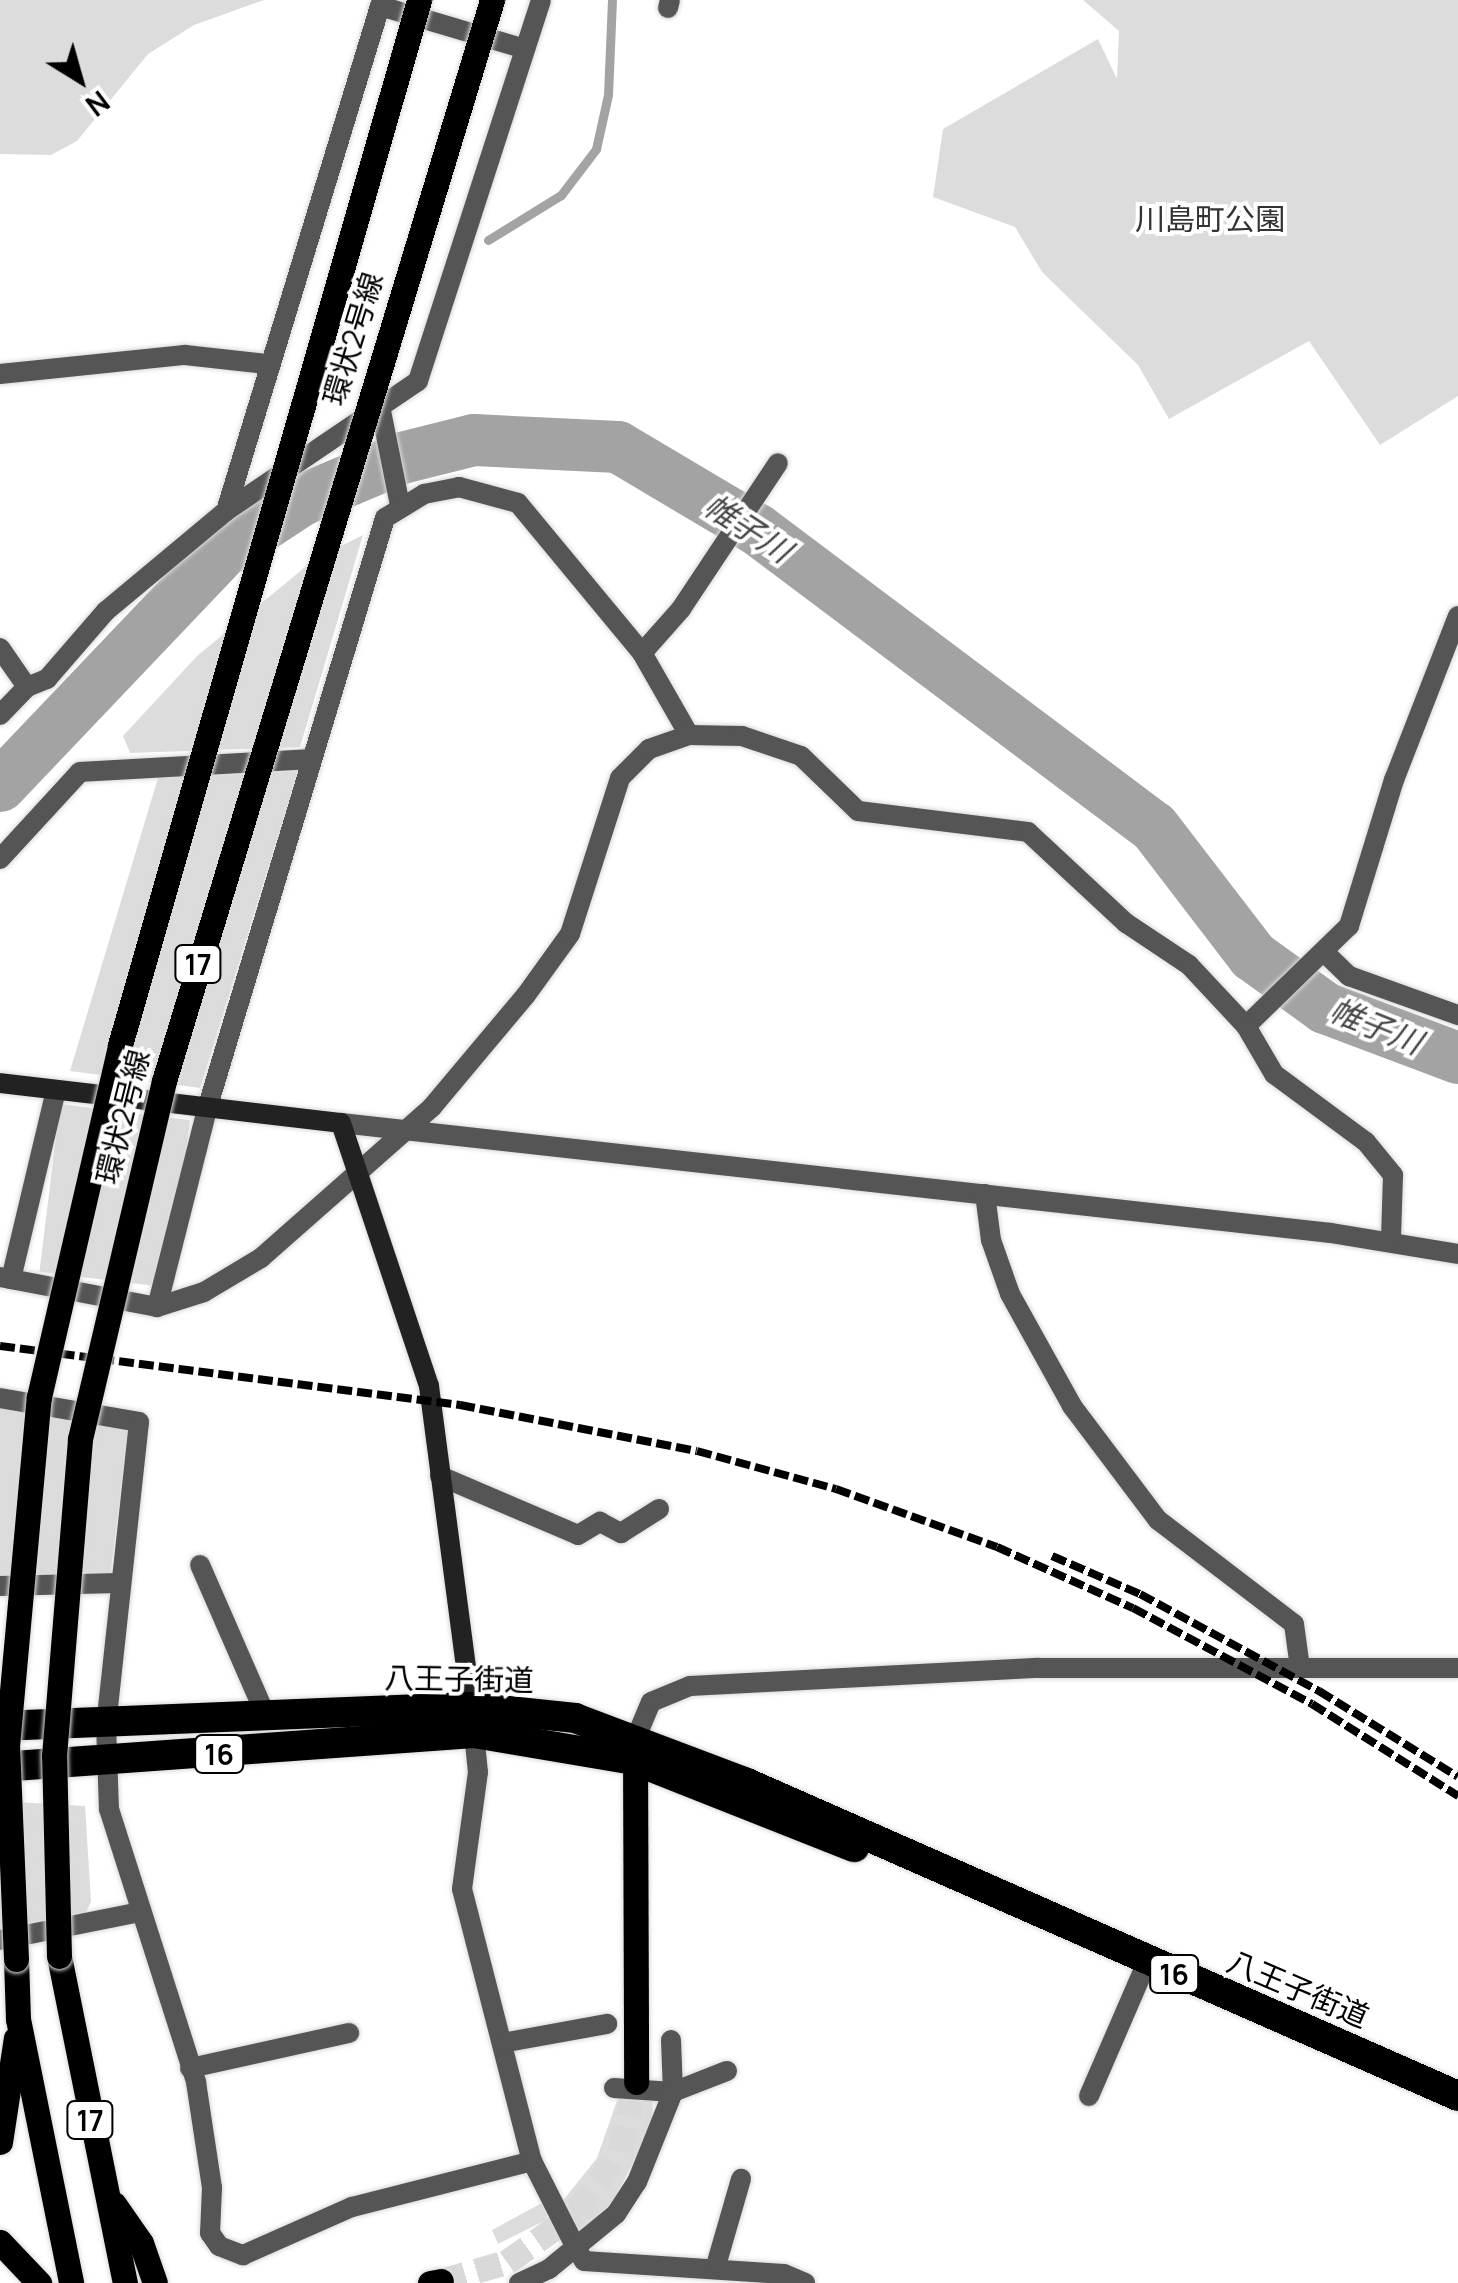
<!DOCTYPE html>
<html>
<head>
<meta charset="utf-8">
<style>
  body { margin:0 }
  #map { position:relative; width:1458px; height:2283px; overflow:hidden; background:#fff; font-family:Manrope,"Noto Sans JP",sans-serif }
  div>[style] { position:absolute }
  .green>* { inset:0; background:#dcdcdc; transform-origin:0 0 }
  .stream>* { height:9px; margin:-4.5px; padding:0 4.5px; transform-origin:4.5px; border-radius:4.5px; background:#a3a3a3 }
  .river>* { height:52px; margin:-26px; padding:0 26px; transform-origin:26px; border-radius:26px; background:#a3a3a3 }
  .primary-tunnel>* { height:25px; margin-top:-12.5px; transform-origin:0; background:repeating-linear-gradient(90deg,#d9d9d9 0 25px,transparent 0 37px) }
  .roads { filter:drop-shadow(0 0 2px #dbdbdb) drop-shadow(0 0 2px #dbdbdb) }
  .street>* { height:20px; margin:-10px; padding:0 10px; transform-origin:10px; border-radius:10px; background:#555 }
  .secondary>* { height:20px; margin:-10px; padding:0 10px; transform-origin:10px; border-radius:10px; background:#222 }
  .primary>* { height:25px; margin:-12.5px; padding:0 12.5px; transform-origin:12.5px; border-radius:12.5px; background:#000 }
  .highway>* { height:30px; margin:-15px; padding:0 15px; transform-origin:15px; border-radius:15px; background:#000 }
  .rail>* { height:8px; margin-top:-4px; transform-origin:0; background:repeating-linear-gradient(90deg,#000 0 15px,transparent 0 20px) }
  .bridges { filter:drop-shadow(0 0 2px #dbdbdb) drop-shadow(0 0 2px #dbdbdb) }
  .primary-bridge>* { height:25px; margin:-12.5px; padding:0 12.5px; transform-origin:12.5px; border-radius:12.5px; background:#000 }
  span { translate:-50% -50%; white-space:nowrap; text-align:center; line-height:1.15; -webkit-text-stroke:8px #fff; paint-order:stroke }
  .shield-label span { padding:2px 8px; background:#fff; border:2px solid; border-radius:8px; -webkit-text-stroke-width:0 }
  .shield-label { font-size:28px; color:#000; font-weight:700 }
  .park-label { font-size:30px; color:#333 }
  .street-label { font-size:30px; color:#000 }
  .water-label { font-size:32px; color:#444; font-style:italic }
  .north { position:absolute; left:30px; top:30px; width:100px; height:100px; -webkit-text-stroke:8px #fff; paint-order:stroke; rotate:143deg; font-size:28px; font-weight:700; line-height:40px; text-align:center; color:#000 }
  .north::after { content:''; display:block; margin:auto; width:35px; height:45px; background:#000; clip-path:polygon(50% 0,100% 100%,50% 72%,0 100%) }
</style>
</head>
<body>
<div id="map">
  <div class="green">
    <i style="clip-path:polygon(0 0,264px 0,194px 25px,148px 54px,77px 141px,51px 155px,0 154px)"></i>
    <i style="clip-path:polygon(1083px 0,1458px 0,1458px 396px,1380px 445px,1309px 341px,1169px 419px,1138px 365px,1042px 272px,1015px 227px,933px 197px,943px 129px,1098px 39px,1117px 79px,1119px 31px)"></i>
    <i style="clip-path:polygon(363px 535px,300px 747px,130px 753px,123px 736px,197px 656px,315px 559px)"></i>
    <i style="clip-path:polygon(298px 771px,200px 1088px,70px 1071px,158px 778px)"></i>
    <i style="left:60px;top:1104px;width:131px;height:169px;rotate:7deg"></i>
    <i style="clip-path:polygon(0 1406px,129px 1428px,110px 1576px,0 1576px)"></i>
    <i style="clip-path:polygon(0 1801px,85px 1806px,91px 1902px,83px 1918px,0 1932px)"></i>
    <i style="clip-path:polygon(619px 2095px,653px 2097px,652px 2127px,609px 2208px,586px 2231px,576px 2229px,561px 2203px,597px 2158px)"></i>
    <i style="clip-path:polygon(542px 2203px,548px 2219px,498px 2244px,492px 2230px)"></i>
  </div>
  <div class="stream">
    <i style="left:488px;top:240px;width:86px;rotate:-31.7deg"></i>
    <i style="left:561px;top:195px;width:58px;rotate:-52.7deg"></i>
    <i style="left:596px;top:149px;width:55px;rotate:-77.5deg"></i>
    <i style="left:608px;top:95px;width:95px;rotate:-87.6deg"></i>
  </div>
  <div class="river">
    <i style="left:0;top:786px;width:325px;rotate:-46.4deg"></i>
    <i style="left:224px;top:551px;width:93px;rotate:-33.2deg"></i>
    <i style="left:302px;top:500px;width:108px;rotate:-22.8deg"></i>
    <i style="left:402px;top:458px;width:74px;rotate:-14deg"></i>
    <i style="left:474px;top:440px;width:144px;rotate:2.8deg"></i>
    <i style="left:618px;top:447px;width:163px;rotate:30.7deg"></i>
    <i style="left:758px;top:530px;width:495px;rotate:36.9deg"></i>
    <i style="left:1154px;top:827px;width:163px;rotate:52.5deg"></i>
    <i style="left:1253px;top:956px;width:89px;rotate:35.8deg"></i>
    <i style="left:1325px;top:1008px;width:142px;rotate:20.6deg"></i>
  </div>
  <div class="primary-tunnel">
    <i style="left:441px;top:2281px;width:69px;rotate:-16.1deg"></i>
    <i style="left:507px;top:2262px;width:86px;rotate:-35.5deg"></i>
    <i style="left:577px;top:2212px;width:75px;rotate:-54.8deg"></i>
    <i style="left:620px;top:2151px;width:71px;rotate:-76.9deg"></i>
  </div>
  <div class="roads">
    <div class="street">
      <i style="left:668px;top:8px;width:8px;rotate:-76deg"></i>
      <i style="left:0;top:374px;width:186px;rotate:-5.9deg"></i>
      <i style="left:185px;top:355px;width:82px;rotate:6.3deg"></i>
      <i style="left:381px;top:411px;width:96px;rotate:78.6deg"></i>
      <i style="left:226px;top:511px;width:232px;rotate:-34.1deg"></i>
      <i style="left:418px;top:381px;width:400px;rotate:-72.1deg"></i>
      <i style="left:0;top:648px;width:47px;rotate:55.3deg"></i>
      <i style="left:27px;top:687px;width:39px;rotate:134deg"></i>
      <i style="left:27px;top:687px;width:22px;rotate:-22deg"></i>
      <i style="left:47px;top:679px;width:90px;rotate:-49.1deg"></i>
      <i style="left:106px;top:611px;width:156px;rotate:-39.8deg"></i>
      <i style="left:226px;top:511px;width:528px;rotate:-73.04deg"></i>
      <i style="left:380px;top:6px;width:151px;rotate:16.5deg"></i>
      <i style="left:689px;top:735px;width:95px;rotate:-119.8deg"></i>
      <i style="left:642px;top:653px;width:59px;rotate:-48.4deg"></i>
      <i style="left:681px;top:609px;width:175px;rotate:-56.4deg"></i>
      <i style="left:0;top:859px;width:118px;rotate:-47.4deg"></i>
      <i style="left:80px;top:772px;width:232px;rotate:-3.2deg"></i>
      <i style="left:1324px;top:952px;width:35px;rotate:44deg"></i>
      <i style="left:1349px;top:976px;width:116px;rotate:19.7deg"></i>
      <i style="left:1246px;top:1026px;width:144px;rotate:-44.2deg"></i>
      <i style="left:1349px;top:926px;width:153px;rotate:-72.9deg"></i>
      <i style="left:1394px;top:780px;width:176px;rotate:-68.7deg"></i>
      <i style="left:341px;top:1123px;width:996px;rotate:6.34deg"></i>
      <i style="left:1331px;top:1233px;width:129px;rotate:9.4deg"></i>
      <i style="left:985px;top:1194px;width:46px;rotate:82.6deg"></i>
      <i style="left:991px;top:1240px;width:57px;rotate:70.6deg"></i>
      <i style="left:1010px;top:1294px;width:128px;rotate:61deg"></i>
      <i style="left:1072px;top:1406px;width:143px;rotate:53deg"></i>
      <i style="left:1158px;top:1520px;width:171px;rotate:37.4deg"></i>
      <i style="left:1294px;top:1624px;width:44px;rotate:82.2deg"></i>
      <i style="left:0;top:1277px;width:160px;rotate:10.8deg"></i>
      <i style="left:157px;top:1307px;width:49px;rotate:-17.7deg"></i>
      <i style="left:204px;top:1292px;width:66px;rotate:-30.8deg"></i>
      <i style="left:261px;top:1258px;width:228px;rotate:-41.4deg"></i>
      <i style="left:432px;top:1107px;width:146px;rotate:-50deg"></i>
      <i style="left:526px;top:995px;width:75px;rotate:-54.2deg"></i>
      <i style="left:570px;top:934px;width:164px;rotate:-72.2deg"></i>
      <i style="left:620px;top:778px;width:41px;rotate:-45deg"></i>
      <i style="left:649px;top:749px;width:42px;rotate:-19.3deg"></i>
      <i style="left:689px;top:735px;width:53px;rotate:1.1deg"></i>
      <i style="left:742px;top:736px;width:62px;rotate:18.7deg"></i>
      <i style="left:801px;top:756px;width:79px;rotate:44deg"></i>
      <i style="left:858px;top:811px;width:171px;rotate:7deg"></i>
      <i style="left:1028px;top:832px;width:134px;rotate:42.9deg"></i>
      <i style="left:1126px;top:923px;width:76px;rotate:33.7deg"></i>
      <i style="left:1189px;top:965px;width:83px;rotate:46.9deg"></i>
      <i style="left:1246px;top:1026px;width:56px;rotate:59.7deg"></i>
      <i style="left:1274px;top:1074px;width:114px;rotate:36.5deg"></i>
      <i style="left:1366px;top:1142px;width:43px;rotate:50.7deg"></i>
      <i style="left:1393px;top:1175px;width:65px;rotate:91.8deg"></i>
      <i style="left:11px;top:1279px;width:194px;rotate:-76.6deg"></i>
      <i style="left:157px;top:1307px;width:204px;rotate:-75.8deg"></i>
      <i style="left:207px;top:1109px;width:617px;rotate:-73.24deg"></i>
      <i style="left:385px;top:518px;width:46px;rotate:-31.6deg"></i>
      <i style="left:424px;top:494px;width:36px;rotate:-11deg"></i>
      <i style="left:459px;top:487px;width:61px;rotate:15.2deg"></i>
      <i style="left:518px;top:503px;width:195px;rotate:50.4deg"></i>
      <i style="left:0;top:1398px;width:141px;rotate:9.8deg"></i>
      <i style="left:139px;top:1422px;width:304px;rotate:96.2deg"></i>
      <i style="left:106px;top:1724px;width:85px;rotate:88deg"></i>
      <i style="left:109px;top:1809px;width:287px;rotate:72.3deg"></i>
      <i style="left:196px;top:2082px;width:107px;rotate:81.4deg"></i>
      <i style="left:212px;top:2188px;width:45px;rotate:92.5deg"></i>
      <i style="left:210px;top:2233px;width:16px;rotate:55deg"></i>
      <i style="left:219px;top:2246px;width:26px;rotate:21deg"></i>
      <i style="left:243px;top:2255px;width:119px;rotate:-23.8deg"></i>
      <i style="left:352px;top:2207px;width:186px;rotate:-14.3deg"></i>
      <i style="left:440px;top:1476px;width:150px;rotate:23.1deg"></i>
      <i style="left:578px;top:1535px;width:26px;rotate:-31deg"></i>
      <i style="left:600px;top:1522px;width:24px;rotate:28deg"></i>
      <i style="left:621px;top:1533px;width:45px;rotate:-32.3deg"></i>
      <i style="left:200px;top:1565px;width:165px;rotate:66.4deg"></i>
      <i style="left:0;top:1586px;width:118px;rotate:-1.5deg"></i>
      <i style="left:473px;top:1724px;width:48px;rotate:84.1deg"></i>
      <i style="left:478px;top:1772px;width:118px;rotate:97.8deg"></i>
      <i style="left:462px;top:1889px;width:281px;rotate:75.6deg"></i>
      <i style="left:532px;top:2161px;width:97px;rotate:63.2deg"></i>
      <i style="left:576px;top:2248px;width:15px;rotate:58deg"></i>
      <i style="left:584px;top:2261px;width:200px;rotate:3.7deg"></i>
      <i style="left:784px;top:2274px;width:23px;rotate:23deg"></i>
      <i style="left:635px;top:1740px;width:41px;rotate:-67.2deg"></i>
      <i style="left:651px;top:1702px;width:42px;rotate:-22.3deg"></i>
      <i style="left:690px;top:1686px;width:349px;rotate:-3deg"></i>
      <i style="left:1039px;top:1668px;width:419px"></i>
      <i style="left:0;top:1940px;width:143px;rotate:-11.3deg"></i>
      <i style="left:502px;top:2043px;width:107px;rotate:-10.3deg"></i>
      <i style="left:190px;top:2068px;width:163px;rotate:-12.4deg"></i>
      <i style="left:614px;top:2088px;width:59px;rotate:3.9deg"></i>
      <i style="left:673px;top:2092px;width:52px;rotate:-92.2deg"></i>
      <i style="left:1089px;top:2096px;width:146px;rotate:-66.6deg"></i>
      <i style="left:715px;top:2269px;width:94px;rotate:-73.9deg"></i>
      <i style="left:519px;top:2283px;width:33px;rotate:-25deg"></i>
      <i style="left:549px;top:2269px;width:87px;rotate:-39.4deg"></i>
      <i style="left:616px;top:2214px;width:38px;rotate:-57deg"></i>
      <i style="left:637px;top:2182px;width:97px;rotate:-68.2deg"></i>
      <i style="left:673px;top:2092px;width:58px;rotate:-21.3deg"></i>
    </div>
    <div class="secondary">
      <i style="left:0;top:1083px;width:343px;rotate:6.7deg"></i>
      <i style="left:341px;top:1123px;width:277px;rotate:71.5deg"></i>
      <i style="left:429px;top:1386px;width:324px;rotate:82.5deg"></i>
    </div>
    <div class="primary">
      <i style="left:635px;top:1745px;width:337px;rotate:89.8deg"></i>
      <i style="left:59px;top:1956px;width:334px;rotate:78.6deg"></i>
      <i style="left:16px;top:1959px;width:60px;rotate:88.1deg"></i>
      <i style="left:18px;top:2019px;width:269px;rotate:78.6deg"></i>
      <i style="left:0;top:2142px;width:105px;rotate:-81.3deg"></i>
      <i style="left:114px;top:2204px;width:47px;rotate:55.3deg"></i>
      <i style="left:141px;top:2243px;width:42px;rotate:70.7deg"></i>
      <i style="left:0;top:2242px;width:57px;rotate:46.4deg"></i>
      <i style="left:430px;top:2283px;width:11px;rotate:-10deg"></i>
    </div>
    <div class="highway">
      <i style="left:0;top:1726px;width:471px;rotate:-2.3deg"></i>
      <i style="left:471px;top:1707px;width:105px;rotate:6deg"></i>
      <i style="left:575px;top:1718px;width:184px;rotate:20.7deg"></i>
      <i style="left:747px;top:1783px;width:777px;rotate:23.76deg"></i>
      <i style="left:0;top:1767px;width:475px;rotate:-4.1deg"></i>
      <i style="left:474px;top:1733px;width:162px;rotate:9.6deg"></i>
      <i style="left:634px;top:1760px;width:237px;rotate:21.6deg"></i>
    </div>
  </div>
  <div class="rail">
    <i style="left:0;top:1346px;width:464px;rotate:7.3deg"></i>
    <i style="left:460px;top:1405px;width:241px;rotate:11deg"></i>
    <i style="left:697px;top:1451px;width:144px;rotate:15.3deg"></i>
    <i style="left:836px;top:1489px;width:171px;rotate:19.8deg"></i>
    <i style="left:997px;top:1547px;width:149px;rotate:24.2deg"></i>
    <i style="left:1133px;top:1608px;width:203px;rotate:28.2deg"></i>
    <i style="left:1312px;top:1704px;width:173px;rotate:32.2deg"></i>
    <i style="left:1052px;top:1556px;width:96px;rotate:23.4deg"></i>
    <i style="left:1140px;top:1594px;width:204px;rotate:28.5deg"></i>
    <i style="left:1319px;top:1691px;width:163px;rotate:31.7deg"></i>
  </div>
  <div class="bridges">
    <div class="primary-bridge">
      <i style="left:59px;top:1956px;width:200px;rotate:-91.4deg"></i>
      <i style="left:54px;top:1756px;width:318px;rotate:-85.3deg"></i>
      <i style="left:80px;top:1439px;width:368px;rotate:-76.8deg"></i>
      <i style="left:164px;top:1081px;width:1130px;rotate:-73.12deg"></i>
      <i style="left:16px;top:1959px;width:213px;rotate:-92.4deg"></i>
      <i style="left:7px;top:1746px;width:350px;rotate:-84.8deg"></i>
      <i style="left:39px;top:1397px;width:361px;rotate:-77deg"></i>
      <i style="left:120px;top:1045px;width:1087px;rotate:-74.03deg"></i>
    </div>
  </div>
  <div class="shield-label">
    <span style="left:198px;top:964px">17</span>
    <span style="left:219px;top:1754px">16</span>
    <span style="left:1174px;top:1974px">16</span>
    <span style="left:90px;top:2120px">17</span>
  </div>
  <div class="park-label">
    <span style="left:1210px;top:219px">川島町公園</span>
  </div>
  <div class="street-label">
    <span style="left:353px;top:339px;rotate:-73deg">環状2号線</span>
    <span style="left:123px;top:1117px;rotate:-76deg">環状2号線</span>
    <span style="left:459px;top:1679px;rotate:1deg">八王子街道</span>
    <span style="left:1298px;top:1989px;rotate:23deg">八王子街道</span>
  </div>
  <div class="water-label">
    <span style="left:748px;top:528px;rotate:33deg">帷子川</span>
    <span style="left:1376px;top:1026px;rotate:22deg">帷子川</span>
  </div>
  <div class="north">N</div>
</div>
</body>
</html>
